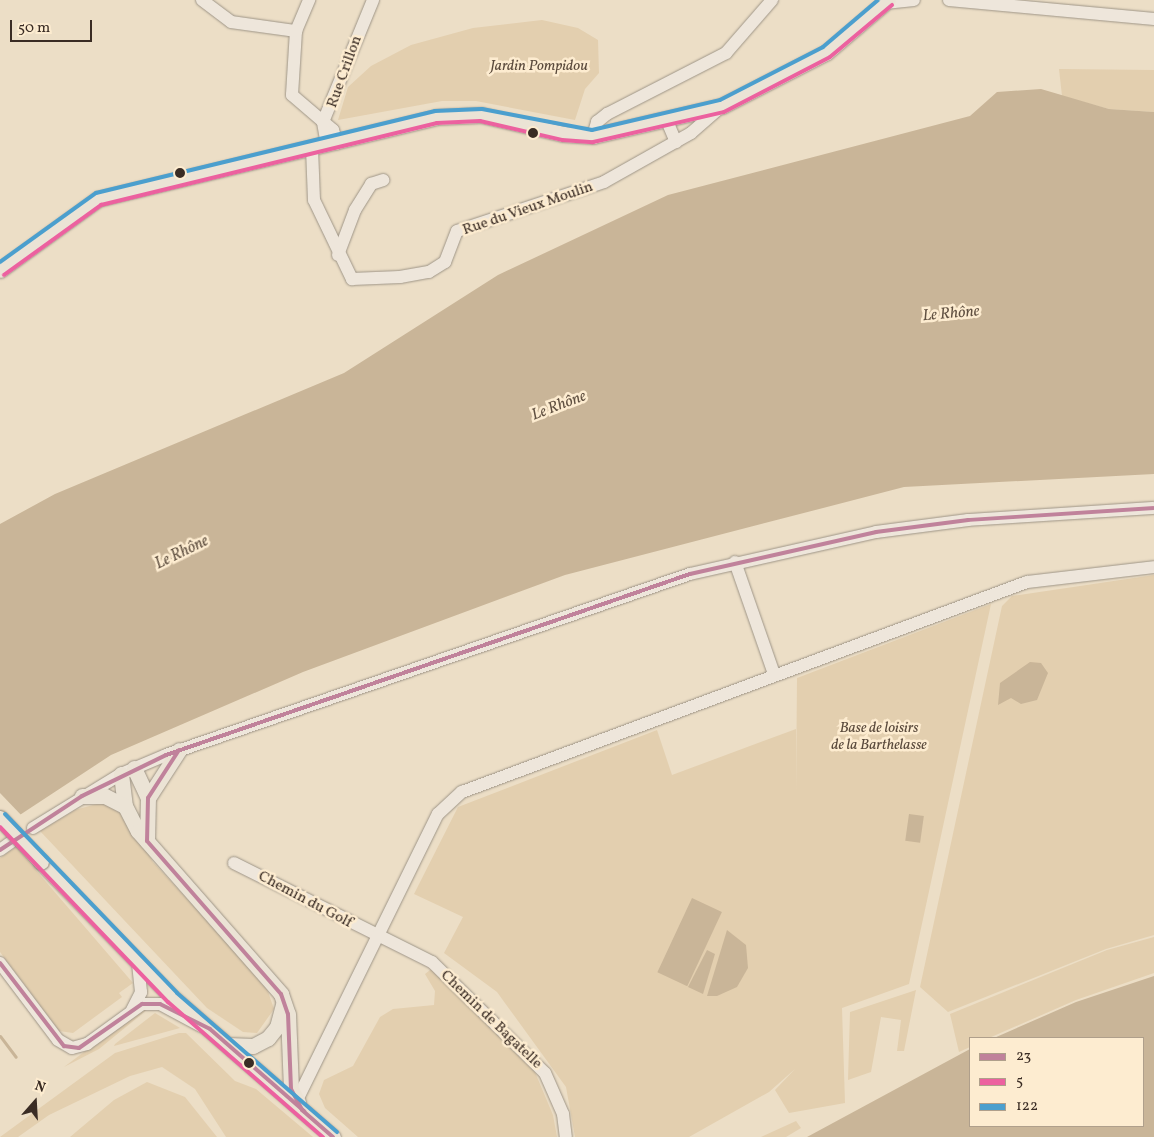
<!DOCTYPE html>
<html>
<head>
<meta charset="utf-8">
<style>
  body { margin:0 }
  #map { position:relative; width:1154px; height:1137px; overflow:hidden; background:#ecdec6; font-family:Vollkorn,serif }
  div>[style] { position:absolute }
  .green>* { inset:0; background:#e3cfaf }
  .water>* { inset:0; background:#c9b598; transform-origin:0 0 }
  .pier>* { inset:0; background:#ecdec6 }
  .stream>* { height:3px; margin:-1.5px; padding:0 1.5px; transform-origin:1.5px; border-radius:1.5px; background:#c9b598 }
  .roads { filter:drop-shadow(0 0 1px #9e9587) drop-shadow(0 0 1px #9e9587) }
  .minor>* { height:12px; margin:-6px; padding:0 6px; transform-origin:6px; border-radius:6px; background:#eee6db }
  .major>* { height:15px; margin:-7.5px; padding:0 7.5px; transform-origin:7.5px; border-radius:7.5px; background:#ebe3d5 }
  .bridges { filter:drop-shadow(0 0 1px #867d71) drop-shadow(0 0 1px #867d71) }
  .major-bridge>* { height:15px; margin:-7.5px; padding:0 7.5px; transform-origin:7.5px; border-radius:7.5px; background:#ebe3d5 }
  .bus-1>* { height:4px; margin:-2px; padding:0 2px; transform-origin:2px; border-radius:2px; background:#c0829b }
  .bus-2>* { height:4px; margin:-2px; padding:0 2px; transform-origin:2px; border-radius:2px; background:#ec619f }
  .bus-3>* { height:4px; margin:-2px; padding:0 2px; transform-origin:2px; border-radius:2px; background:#4b9fce }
  .dots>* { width:14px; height:14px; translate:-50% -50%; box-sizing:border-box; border:2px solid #fdecd0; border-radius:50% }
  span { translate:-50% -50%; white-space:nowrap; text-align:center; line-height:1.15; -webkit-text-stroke:5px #fdecd0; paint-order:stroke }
  .park-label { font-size:15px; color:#5a4a3c; font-style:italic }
  .street-label { font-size:15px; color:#3a2c24 }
  .water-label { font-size:16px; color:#605041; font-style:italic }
  .legend { position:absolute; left:969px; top:1037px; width:175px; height:90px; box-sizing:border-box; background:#fdecd0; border:1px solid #af9f8b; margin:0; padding:6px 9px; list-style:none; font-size:15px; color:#3a2c24 }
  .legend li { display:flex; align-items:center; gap:10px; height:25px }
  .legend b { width:25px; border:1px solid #af9f8b }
  .north { position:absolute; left:10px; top:1077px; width:50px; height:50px; -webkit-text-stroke:4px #fdecd0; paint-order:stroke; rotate:19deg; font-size:14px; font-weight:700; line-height:20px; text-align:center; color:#3a2c24 }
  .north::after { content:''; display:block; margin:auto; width:18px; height:22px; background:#3a2c24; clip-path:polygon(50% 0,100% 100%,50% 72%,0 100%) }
  .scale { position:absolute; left:10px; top:20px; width:82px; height:22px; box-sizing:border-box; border:2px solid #3a2c24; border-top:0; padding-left:6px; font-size:15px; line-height:18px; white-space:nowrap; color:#3a2c24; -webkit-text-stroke:4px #fdecd0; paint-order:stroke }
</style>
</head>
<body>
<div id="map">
  <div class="green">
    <i style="clip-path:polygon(542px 20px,578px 28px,598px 40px,599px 73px,585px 89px,575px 120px,476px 101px,442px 101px,338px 120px,348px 87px,371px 66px,411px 45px,473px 28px)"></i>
    <i style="clip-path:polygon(1059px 69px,1154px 70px,1154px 112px,1109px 109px,1062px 96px)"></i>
    <i style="clip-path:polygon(1154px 575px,1154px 935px,1106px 949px,948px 1012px,920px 987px,1002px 606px,1012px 596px)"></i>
    <i style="clip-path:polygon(991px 604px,909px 984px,842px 1008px,845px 1103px,789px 1113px,775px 1090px,795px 1069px,769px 1092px,689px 1137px,575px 1137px,566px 1087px,497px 992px,444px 953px,463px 917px,414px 894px,458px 807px,657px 730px,672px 775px,796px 729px,796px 794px,797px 678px)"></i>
    <i style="clip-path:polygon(104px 802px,128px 818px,153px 862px,265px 983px,274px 1009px,257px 1033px,243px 1032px,207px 1008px,40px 831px,75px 810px)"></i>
    <i style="clip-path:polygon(16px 847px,133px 983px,119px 993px,122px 997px,73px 1033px,59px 1031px,0 952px,0 858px)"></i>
    <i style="clip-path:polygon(1154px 937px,1154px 973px,1076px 1000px,989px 1038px,970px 1038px,970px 1047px,959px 1052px,950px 1014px,1107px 950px)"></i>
    <i style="clip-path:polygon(434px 967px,529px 1058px,553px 1115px,557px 1137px,358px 1137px,325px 1108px,319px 1094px,324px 1080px,353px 1066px,380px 1017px,393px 1009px,434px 1005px,435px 991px,425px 974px)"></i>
    <i style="clip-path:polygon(916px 990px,904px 1051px,897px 1051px,901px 1020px,881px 1017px,871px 1072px,848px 1080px,850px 1012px)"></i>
    <i style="clip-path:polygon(148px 1009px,99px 1049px,64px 1067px,140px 1010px)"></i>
    <i style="clip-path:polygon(155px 1013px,180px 1028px,114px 1046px,115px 1044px)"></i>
    <i style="clip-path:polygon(179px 1033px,186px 1033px,235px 1081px,256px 1089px,313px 1137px,226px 1137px,195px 1089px,162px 1067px,130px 1076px,49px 1115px,18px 1137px,0 1137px,115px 1053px)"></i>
    <i style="clip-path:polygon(147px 1082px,185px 1097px,217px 1137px,70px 1137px,114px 1100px)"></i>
    <i style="clip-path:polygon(796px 1121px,801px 1128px,786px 1137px,761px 1137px)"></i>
  </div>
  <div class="water">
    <i style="clip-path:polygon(1041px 89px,1109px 109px,1154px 112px,1154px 474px,904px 487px,565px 575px,303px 672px,111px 755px,0 828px,0 524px,55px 494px,344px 373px,498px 275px,668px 195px,970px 116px,997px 92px)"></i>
    <i style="clip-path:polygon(1030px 662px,1041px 663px,1048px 673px,1037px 700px,1021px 704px,1011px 698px,998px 705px,1000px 683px)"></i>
    <i style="left:909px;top:814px;width:15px;height:27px;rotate:8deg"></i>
    <i style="left:692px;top:898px;width:33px;height:82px;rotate:25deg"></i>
    <i style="clip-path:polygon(727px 930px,746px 945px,748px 968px,737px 987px,717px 996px,707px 996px)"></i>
    <i style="clip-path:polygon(707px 950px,715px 954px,703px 994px,688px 987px)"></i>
    <i style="clip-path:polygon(1154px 976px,1154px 1137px,807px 1137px,970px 1049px,970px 1126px,1143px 1126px,1143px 1038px,994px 1038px,1076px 1002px)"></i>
  </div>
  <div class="pier">
    <i style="clip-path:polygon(0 793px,23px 817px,0 831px)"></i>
  </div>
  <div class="stream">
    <i style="left:0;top:1036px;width:26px;rotate:53deg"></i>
  </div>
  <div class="roads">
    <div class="minor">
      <i style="left:202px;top:0;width:36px;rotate:37deg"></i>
      <i style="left:231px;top:22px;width:66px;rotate:7.9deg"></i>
      <i style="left:296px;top:31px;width:64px;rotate:93.6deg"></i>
      <i style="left:292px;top:95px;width:54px;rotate:40.5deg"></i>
      <i style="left:333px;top:130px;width:14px;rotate:73deg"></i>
      <i style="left:949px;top:0;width:206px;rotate:5.3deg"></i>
      <i style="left:885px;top:3px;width:29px;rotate:-6deg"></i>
      <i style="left:296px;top:31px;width:34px;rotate:-67deg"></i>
      <i style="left:667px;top:121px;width:23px;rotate:67deg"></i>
      <i style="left:593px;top:136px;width:15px;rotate:-74deg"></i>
      <i style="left:597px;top:122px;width:13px;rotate:-39deg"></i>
      <i style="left:607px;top:114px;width:134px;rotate:-27.1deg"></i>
      <i style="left:726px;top:53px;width:70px;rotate:-49deg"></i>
      <i style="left:327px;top:145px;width:23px;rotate:-100deg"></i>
      <i style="left:323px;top:122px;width:132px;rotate:-67.7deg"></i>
      <i style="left:312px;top:148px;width:52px;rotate:87.8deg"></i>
      <i style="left:314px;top:200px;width:88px;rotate:64.3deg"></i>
      <i style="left:352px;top:279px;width:48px;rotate:-2.4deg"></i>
      <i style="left:400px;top:277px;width:29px;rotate:-10deg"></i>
      <i style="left:429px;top:272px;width:19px;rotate:-32deg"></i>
      <i style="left:445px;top:262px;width:33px;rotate:-69deg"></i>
      <i style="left:457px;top:231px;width:155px;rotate:-18.4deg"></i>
      <i style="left:604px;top:182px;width:100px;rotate:-29.4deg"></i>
      <i style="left:691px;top:133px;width:41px;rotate:-41.1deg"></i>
      <i style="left:338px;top:255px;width:48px;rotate:-69.3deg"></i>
      <i style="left:355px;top:210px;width:31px;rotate:-58deg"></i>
      <i style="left:371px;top:184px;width:13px;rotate:-18deg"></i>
      <i style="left:735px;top:562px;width:119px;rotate:70.8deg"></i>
      <i style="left:33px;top:828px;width:103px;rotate:-31.5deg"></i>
      <i style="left:121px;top:774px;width:49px;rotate:-22.9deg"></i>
      <i style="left:166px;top:755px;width:554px;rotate:-19.06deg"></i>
      <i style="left:690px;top:574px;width:191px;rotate:-12.7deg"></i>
      <i style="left:876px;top:532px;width:93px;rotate:-7.4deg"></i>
      <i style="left:968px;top:520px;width:186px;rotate:-3.7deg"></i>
      <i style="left:0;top:850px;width:14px;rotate:-36deg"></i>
      <i style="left:234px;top:863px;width:221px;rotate:26.6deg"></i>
      <i style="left:432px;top:962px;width:158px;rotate:44.5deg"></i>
      <i style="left:545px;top:1073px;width:45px;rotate:66.3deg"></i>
      <i style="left:563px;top:1114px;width:23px;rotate:83deg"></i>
      <i style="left:0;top:963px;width:96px;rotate:53deg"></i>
      <i style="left:58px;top:1040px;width:16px;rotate:30deg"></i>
      <i style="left:72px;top:1048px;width:16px;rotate:-15deg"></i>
      <i style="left:87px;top:1044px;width:68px;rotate:-36deg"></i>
      <i style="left:142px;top:1004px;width:18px"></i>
      <i style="left:160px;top:1004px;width:47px;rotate:28.2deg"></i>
      <i style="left:132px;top:1010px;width:20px;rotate:-63deg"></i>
      <i style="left:141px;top:992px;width:31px;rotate:-96deg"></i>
      <i style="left:297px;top:1100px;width:319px;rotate:-63.8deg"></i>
      <i style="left:438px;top:814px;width:33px;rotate:-43deg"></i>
      <i style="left:462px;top:792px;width:603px;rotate:-20.39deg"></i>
      <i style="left:1027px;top:582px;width:128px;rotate:-6.7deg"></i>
    </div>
    <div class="major">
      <i style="left:0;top:270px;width:121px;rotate:-35.9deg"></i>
      <i style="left:98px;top:199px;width:348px;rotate:-13.6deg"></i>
      <i style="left:436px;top:117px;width:45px;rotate:-2.5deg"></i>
      <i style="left:481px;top:115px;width:84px;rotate:13deg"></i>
      <i style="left:563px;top:134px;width:30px;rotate:4deg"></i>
      <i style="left:593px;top:136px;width:132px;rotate:-13.1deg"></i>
      <i style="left:722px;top:106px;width:118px;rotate:-27.2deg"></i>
      <i style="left:827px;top:52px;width:80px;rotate:-40.4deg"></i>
      <i style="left:134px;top:768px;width:33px;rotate:65deg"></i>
      <i style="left:121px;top:774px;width:32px;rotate:83deg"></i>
      <i style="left:125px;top:806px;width:28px;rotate:63deg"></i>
      <i style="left:138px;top:831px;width:217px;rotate:48.7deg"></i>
      <i style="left:281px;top:994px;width:21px;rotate:71deg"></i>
      <i style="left:288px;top:1014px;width:75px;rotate:87.7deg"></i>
      <i style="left:291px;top:1089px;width:15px;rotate:62deg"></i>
      <i style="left:82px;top:796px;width:23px"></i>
      <i style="left:105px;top:796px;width:22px;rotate:27deg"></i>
      <i style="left:147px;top:841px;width:43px;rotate:-88.7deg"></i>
      <i style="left:148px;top:798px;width:57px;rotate:-57.1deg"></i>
      <i style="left:41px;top:862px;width:190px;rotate:45.9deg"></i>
      <i style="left:173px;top:998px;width:212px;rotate:41deg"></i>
      <i style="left:228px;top:1045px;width:25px;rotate:2deg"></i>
      <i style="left:253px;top:1046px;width:17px;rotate:-28deg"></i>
      <i style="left:268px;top:1038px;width:14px;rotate:-51deg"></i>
      <i style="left:277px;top:1027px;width:23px;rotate:-75deg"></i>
    </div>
  </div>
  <div class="bridges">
    <div class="major-bridge">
      <i style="left:0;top:818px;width:60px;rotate:47deg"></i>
    </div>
  </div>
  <div class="bus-1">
    <i style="left:179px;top:750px;width:57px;rotate:122.9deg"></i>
    <i style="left:148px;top:798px;width:43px;rotate:91.3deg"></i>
    <i style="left:147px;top:841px;width:203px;rotate:48.8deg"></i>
    <i style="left:281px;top:994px;width:21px;rotate:71deg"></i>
    <i style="left:288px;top:1014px;width:75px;rotate:87.7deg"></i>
    <i style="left:291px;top:1089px;width:24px;rotate:62deg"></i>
    <i style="left:302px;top:1110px;width:41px;rotate:41.1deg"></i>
    <i style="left:0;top:850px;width:98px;rotate:-33.4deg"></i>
    <i style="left:82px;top:796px;width:93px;rotate:-26deg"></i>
    <i style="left:166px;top:755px;width:554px;rotate:-19.06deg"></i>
    <i style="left:690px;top:574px;width:191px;rotate:-12.7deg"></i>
    <i style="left:876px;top:532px;width:93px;rotate:-7.4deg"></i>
    <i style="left:968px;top:520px;width:186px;rotate:-3.7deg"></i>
    <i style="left:0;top:963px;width:105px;rotate:52.4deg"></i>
    <i style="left:64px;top:1046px;width:15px;rotate:8deg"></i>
    <i style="left:79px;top:1048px;width:77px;rotate:-34.9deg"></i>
    <i style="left:142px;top:1004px;width:18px"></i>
    <i style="left:160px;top:1004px;width:56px;rotate:26.6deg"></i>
    <i style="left:210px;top:1029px;width:125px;rotate:41.1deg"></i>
  </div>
  <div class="bus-2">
    <i style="left:4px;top:275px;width:120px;rotate:-35.8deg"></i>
    <i style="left:101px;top:205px;width:346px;rotate:-13.7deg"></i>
    <i style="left:437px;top:123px;width:43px;rotate:-2.7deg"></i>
    <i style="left:480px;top:121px;width:84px;rotate:13deg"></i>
    <i style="left:562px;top:140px;width:31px;rotate:4deg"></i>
    <i style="left:593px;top:142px;width:134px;rotate:-12.9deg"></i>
    <i style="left:724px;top:112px;width:119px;rotate:-27.4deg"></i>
    <i style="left:830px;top:57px;width:81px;rotate:-40deg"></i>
    <i style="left:0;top:827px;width:243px;rotate:46.2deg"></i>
    <i style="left:168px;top:1002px;width:206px;rotate:41.1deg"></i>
  </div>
  <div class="bus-3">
    <i style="left:0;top:262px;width:118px;rotate:-35.7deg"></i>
    <i style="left:96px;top:193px;width:349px;rotate:-13.6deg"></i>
    <i style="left:435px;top:111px;width:47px;rotate:-2.4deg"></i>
    <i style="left:482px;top:109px;width:112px;rotate:10.8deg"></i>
    <i style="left:592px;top:130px;width:131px;rotate:-13.2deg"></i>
    <i style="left:720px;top:100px;width:116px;rotate:-27.2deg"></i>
    <i style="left:823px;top:47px;width:72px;rotate:-40.5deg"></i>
    <i style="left:5px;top:814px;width:248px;rotate:46.1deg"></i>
    <i style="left:177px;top:993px;width:212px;rotate:41deg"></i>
  </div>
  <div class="dots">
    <i style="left:533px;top:133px;background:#3a2c24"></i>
    <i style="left:180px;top:173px;background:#3a2c24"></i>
    <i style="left:249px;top:1063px;background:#3a2c24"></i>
  </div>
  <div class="park-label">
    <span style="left:539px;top:67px">Jardin Pompidou</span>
    <span style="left:879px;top:737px">Base de loisirs<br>de la Barthelasse</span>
  </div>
  <div class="street-label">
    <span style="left:345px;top:72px;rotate:-70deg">Rue Crillon</span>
    <span style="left:528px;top:209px;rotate:-19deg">Rue du Vieux Moulin</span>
    <span style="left:305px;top:900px;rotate:28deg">Chemin du Golf</span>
    <span style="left:491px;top:1020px;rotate:44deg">Chemin de Bagatelle</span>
  </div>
  <div class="water-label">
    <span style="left:951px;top:314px;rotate:-5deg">Le Rhône</span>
    <span style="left:559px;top:406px;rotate:-21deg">Le Rhône</span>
    <span style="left:182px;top:553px;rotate:-26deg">Le Rhône</span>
  </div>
  <ul class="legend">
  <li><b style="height:6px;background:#c0829b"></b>23</li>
  <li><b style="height:6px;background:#ec619f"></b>5</li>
  <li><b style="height:6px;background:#4b9fce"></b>122</li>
  </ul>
  <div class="north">N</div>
  <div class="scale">50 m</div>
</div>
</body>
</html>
